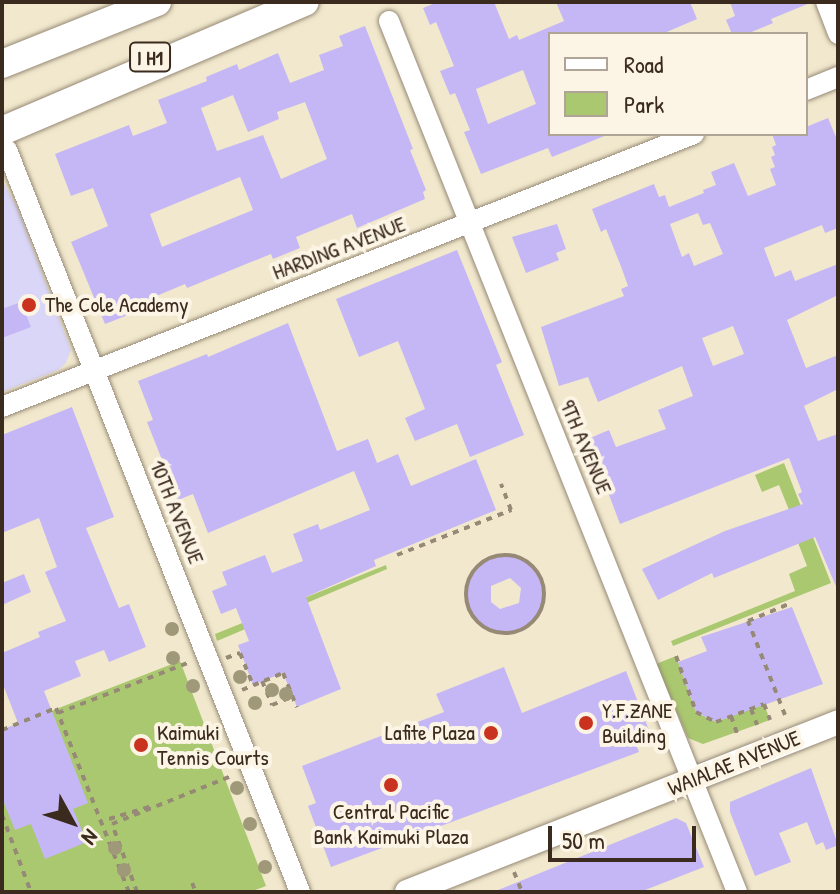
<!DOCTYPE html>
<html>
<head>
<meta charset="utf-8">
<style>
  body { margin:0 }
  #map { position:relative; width:840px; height:894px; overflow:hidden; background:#f1e8cd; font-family:"Patrick Hand",sans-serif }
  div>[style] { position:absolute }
  .built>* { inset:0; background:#dad6f7 }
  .green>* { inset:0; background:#aac86f }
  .building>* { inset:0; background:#c5b7f6 }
  .path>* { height:4px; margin-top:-2px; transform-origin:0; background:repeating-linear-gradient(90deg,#968976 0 6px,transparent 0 12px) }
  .path>.ring { margin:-2px; padding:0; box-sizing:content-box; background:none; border:4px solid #968976; border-radius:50% }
  .roads { filter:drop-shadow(0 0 2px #968976) drop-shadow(0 0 2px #968976) }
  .minor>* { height:20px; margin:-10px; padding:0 10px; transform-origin:10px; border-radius:10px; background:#fff }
  .major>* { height:24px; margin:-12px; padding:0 12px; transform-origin:12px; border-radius:12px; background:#fff }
  .highway>* { height:28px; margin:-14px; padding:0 14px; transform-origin:14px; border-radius:14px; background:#fff }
  .trees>* { width:14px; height:14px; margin:-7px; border-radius:50%; background:#9f997a }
  .dots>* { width:22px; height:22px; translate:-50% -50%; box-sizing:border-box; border:4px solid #fcf5e5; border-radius:50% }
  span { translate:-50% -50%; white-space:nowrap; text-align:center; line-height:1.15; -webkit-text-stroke:8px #fcf5e5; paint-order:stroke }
  .shield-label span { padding:2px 6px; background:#fcf5e5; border:2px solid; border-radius:6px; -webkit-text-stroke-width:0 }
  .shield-label { font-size:20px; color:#3b2a1e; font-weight:700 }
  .street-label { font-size:22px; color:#3b2a1e }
  .poi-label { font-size:22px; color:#3b2a1e }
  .left { translate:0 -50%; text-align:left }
  .right { translate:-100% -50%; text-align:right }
  .frame { position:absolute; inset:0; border:4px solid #3b2a1e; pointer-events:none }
  .legend { position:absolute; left:548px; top:32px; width:260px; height:104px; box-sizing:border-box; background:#fcf5e5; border:2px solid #afa495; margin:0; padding:10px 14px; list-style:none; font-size:24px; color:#3b2a1e }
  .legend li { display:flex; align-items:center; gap:16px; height:40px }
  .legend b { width:40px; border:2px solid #afa495 }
  .north { position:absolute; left:32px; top:782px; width:80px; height:80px; -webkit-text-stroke:6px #fcf5e5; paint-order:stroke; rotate:130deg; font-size:22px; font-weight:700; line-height:32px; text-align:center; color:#3b2a1e }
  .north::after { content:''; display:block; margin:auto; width:28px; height:36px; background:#3b2a1e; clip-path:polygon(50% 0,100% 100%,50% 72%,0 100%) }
  .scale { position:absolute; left:548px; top:826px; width:148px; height:36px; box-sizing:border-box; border:4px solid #3b2a1e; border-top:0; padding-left:10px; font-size:24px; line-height:28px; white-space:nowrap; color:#3b2a1e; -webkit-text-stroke:6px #fcf5e5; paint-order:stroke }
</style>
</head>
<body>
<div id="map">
  <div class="built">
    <i style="clip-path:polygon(2px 180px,17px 207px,71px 350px,66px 363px,58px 370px,2px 392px)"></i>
  </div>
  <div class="green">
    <i style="clip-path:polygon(784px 463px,831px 583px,673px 646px,671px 641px,795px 591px,789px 574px,807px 566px,792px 527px,795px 525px,779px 485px,762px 492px,755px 475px)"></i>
    <i style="clip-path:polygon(386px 565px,387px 569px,217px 641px,215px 634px)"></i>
    <i style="clip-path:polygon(676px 656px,696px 712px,716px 722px,764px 704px,770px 720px,703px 744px,688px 738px,656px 664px)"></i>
    <i style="clip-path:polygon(180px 661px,266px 886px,250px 892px,2px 892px,2px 730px)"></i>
  </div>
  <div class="building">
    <i style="clip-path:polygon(evenodd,438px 2px,494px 2px,509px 39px,517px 35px,519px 40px,564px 21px,556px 2px,690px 2px,697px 19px,662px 34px,550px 34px,550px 134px,607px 135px,552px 157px,548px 148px,481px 174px,464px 132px,470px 130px,455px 93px,450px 95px,440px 71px,454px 66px,436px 22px,430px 25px,423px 8px,438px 2px,523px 70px,536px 104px,488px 124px,476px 89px,523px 70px)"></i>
    <i style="clip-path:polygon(730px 2px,810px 2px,810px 3px,771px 19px,773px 23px,747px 34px,732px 34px,726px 20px,735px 16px)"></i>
    <i style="clip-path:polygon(evenodd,365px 26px,413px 149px,410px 150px,426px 190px,423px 192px,425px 199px,357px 228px,352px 214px,296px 237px,300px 248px,273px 259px,271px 254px,187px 288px,185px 284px,154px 297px,156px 304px,105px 324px,71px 242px,108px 226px,93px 188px,71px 196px,55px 154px,129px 125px,133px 136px,167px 123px,158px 100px,207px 81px,206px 77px,237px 64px,239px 70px,278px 53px,290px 83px,324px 70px,319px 55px,343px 46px,339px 36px,365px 26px,233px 95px,248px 132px,279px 119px,277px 112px,305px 102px,327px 159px,281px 179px,263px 135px,217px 151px,201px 108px,233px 95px,365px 26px,240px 177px,253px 210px,162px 247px,150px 214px,240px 177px)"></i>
    <i style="clip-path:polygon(evenodd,828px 118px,838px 142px,838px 228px,825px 233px,822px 225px,764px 248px,775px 277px,791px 270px,795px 281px,838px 264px,838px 295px,787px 320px,806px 368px,838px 355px,838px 389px,804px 406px,818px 441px,838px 434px,838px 591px,815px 537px,714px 578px,712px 573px,658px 600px,642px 569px,725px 531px,803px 504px,798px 494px,802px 492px,789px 458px,620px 524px,588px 439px,609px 430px,616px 447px,666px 429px,658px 410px,693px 396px,682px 366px,598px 402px,588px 377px,559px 386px,541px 327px,624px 296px,621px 289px,628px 286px,622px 269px,606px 229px,601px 232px,592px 209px,654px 184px,659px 197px,665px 195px,669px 207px,704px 193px,703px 190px,716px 185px,711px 172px,734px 163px,748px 196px,776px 185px,770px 169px,775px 167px,771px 157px,775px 155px,772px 147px,776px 145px,772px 134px,806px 134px,806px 127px,828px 118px,698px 213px,703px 225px,710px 223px,723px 254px,694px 266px,689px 253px,682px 257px,670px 224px,698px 213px,828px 118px,733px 326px,744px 354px,713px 366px,702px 338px,733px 326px)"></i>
    <i style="clip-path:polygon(557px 224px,566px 249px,556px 253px,559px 260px,526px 273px,512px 237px)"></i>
    <i style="clip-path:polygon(457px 250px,502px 362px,496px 365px,524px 435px,470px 457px,457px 424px,415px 441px,405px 418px,425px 409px,398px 341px,359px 357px,336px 299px)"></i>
    <i style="clip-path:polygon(21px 302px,31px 327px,2px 338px,2px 309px)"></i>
    <i style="clip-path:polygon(288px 323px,337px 451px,368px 439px,377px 463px,398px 454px,411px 486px,476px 459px,496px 510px,374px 560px,376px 566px,306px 597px,341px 689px,297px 707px,283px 673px,253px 685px,238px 645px,249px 641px,236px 608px,221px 614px,212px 591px,227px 585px,222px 572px,265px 555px,272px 573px,303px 561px,293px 534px,318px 524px,320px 530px,370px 510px,354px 471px,208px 533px,193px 494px,178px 500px,147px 422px,153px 420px,138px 381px,207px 354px,208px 357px)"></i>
    <i style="clip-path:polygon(72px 407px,114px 517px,86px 528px,119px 608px,129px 604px,146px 647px,109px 662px,104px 650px,75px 661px,81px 676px,44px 691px,88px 803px,73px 809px,87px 842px,45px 859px,31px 824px,15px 830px,2px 798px,2px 730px,18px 723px,2px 682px,2px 653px,40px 637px,38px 632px,66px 621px,45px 572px,57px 567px,39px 518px,2px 533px,2px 435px)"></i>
    <i style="clip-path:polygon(evenodd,507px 555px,529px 563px,538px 572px,545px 596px,542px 608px,526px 627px,503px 634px,480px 624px,467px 604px,466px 592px,469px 580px,484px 561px,507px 555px,510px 578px,521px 588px,519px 603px,500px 609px,491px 602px,491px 586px,510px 578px)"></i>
    <i style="clip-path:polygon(24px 574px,31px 592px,2px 605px,2px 583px)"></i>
    <i style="clip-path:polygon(792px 607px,823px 684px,716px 722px,696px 712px,678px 662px,707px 651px,701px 637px)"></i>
    <i style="clip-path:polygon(504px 667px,522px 713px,626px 671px,650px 733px,634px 739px,639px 752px,331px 867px,308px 806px,316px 803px,302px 766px,444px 712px,436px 694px)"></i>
    <i style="clip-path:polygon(811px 768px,838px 845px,826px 850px,823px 842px,816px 845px,807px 822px,779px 833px,791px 862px,755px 876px,730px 812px,730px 802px)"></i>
    <i style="clip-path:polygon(676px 818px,686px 823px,704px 867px,640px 892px,493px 892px)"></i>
  </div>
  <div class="path">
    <i style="left:397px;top:555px;width:123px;rotate:-21.5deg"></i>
    <i style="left:511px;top:510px;width:28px;rotate:-111deg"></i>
    <i class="ring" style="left:466px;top:555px;width:74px;height:74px"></i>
    <i style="left:676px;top:656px;width:59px;rotate:70.3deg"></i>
    <i style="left:696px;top:712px;width:22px;rotate:27deg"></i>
    <i style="left:716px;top:722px;width:51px;rotate:-20.6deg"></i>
    <i style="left:764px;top:704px;width:17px;rotate:69deg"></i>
    <i style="left:226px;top:658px;width:15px;rotate:-20deg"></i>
    <i style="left:240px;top:653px;width:35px;rotate:68deg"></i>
    <i style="left:262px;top:681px;width:26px;rotate:67deg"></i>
    <i style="left:272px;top:705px;width:22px;rotate:-22deg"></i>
    <i style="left:242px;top:690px;width:44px;rotate:-22.5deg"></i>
    <i style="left:283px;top:673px;width:37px;rotate:68deg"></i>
    <i style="left:751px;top:709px;width:17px;rotate:69deg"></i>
    <i style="left:58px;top:713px;width:142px;rotate:-21.1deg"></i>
    <i style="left:785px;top:715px;width:101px;rotate:-111.5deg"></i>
    <i style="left:748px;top:621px;width:47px;rotate:-22.7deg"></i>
    <i style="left:731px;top:716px;width:18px;rotate:71deg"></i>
    <i style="left:2px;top:730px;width:58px;rotate:-22.2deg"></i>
    <i style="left:56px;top:708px;width:198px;rotate:68.4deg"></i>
    <i style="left:2px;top:815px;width:82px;rotate:69.4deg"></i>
    <i style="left:109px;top:819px;width:48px;rotate:-16.9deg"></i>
    <i style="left:514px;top:872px;width:22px;rotate:68deg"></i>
    <i style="left:192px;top:883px;width:10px;rotate:66deg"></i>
    <i style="left:137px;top:892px;width:72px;rotate:-110.2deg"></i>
    <i style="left:112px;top:824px;width:131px;rotate:-21.9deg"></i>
  </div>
  <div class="roads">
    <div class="minor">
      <i style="left:826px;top:2px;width:34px;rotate:69deg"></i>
      <i style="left:389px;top:21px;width:938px;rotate:68.22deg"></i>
      <i style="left:806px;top:90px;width:35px;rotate:-22deg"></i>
      <i style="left:7px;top:150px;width:798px;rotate:68.45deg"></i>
      <i style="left:2px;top:407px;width:744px;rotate:-21.53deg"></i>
    </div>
    <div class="major">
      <i style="left:407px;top:892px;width:463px;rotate:-21.5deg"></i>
    </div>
    <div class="highway">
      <i style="left:2px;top:64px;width:167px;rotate:-21.8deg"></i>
      <i style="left:2px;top:131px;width:329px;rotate:-23.1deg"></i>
    </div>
  </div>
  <div class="trees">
    <i style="left:172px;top:629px"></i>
    <i style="left:173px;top:658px"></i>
    <i style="left:240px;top:677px"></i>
    <i style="left:193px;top:686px"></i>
    <i style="left:272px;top:690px"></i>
    <i style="left:286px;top:694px"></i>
    <i style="left:255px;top:703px"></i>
    <i style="left:215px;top:736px"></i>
    <i style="left:237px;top:788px"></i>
    <i style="left:250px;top:824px"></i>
    <i style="left:115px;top:848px"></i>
    <i style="left:265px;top:867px"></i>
    <i style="left:124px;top:870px"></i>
  </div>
  <div class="dots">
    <i style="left:29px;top:305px;background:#c8321e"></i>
    <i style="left:586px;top:723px;background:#c8321e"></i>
    <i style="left:491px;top:733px;background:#c8321e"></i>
    <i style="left:141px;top:745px;background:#c8321e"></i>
    <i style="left:391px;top:785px;background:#c8321e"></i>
  </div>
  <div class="shield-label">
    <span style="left:150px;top:57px">I H1</span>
  </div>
  <div class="street-label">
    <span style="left:339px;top:248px;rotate:-21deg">HARDING AVENUE</span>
    <span style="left:586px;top:447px;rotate:67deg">9TH AVENUE</span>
    <span style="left:177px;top:512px;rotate:68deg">10TH AVENUE</span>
    <span style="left:734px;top:763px;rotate:-22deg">WAIALAE AVENUE</span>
  </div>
  <div class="poi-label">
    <span class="left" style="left:45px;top:305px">The Cole Academy</span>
    <span class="left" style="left:602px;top:723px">Y.F.ZANE<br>Building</span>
    <span class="left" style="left:157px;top:745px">Kaimuki<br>Tennis Courts</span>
    <span class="right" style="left:475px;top:733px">Lafite Plaza</span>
    <span style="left:391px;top:824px">Central Pacific<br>Bank Kaimuki Plaza</span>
  </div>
  <div class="frame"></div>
  <ul class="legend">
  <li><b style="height:10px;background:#fff"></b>Road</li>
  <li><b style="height:22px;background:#aac86f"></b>Park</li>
  </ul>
  <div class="north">N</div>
  <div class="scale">50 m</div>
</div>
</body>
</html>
